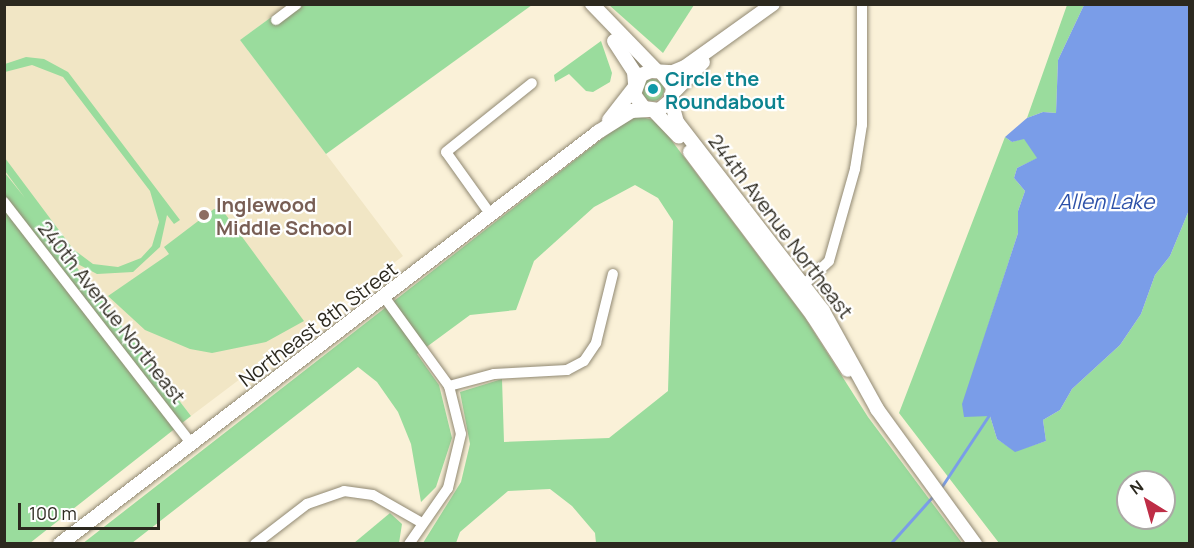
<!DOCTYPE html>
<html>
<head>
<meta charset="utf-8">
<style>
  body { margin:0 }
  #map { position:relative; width:1194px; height:548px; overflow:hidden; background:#faf1d8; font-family:Manrope,sans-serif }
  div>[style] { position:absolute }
  .built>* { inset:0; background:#f1e6c5 }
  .green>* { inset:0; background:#9adc9d }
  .round { border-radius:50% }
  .water>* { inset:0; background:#7a9de8 }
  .stream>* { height:3px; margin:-1.5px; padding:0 1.5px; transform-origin:1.5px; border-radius:1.5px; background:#7a9de8 }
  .roads { filter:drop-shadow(0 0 2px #918973) drop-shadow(0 0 2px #918973) }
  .minor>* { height:10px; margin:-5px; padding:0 5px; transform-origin:5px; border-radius:5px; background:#fff }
  .tertiary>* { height:14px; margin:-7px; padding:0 7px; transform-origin:7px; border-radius:7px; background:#fff }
  .dots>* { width:16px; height:16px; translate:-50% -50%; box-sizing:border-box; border:3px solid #fff; border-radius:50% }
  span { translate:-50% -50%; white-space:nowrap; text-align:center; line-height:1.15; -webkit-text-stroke:4.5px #fff; paint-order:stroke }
  .culture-label { font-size:20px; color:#0d838f; font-weight:700 }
  .left { translate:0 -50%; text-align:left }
  .education-label { font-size:20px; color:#785e54; font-weight:700 }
  .street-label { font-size:20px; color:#2c291f }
  .water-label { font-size:21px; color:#2d51a8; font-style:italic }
  .frame { position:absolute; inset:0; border:6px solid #2c291f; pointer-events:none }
  .north { position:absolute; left:1116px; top:470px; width:60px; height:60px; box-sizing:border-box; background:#fff; border:2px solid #aba9a5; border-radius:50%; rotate:323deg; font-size:16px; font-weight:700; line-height:24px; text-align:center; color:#2c291f }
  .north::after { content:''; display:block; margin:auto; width:21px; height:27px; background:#be2d46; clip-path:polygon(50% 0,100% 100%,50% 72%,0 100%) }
  .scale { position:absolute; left:18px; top:503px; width:142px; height:27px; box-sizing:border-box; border:3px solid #2c291f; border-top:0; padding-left:8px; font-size:18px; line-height:21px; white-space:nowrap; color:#2c291f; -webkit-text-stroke:4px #fff; paint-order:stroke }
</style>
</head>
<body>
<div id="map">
  <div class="built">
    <i style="clip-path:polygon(5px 5px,288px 5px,240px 40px,403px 256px,191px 416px,5px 173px)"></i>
  </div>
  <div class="green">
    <i style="clip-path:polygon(288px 5px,532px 5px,326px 154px,240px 40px)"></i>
    <i style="clip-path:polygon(609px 5px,694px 5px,663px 53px)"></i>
    <i style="clip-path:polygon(1067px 5px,1084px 5px,1058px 60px,1056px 113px,1043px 112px,1027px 118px)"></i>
    <i style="clip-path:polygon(601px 41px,612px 73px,610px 82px,593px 92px,586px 91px,569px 74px,555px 82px,554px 75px)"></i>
    <i style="clip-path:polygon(26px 57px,44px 59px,68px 72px,180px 220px,174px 224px,167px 215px,160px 247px,133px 272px,97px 274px,72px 261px,191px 416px,30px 543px,5px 543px,5px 173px,25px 198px,5px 171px,5px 158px,73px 249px,93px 264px,118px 267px,141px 258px,152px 246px,159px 222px,150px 191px,63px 77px,32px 65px,5px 72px,5px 64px)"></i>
    <i class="round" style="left:642px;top:79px;width:22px;height:22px"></i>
    <i style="clip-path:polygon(638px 116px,653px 120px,669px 137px,805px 318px,868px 417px,962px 543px,596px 543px,595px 533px,572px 506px,550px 489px,508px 491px,460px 532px,456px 543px,423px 543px,461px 482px,470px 444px,460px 392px,502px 379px,504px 442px,609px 438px,668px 391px,673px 221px,658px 198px,635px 185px,594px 207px,534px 261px,516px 310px,470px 315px,417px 354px,439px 385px,452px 438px,436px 487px,421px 502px,411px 444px,398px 412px,377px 382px,358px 367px,132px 543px,82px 544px,616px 128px)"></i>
    <i style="clip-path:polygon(evenodd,1005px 137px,1012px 142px,1024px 138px,1038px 158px,1017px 168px,1014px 178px,1025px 191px,1018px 211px,1018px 233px,969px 385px,990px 416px,997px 439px,1015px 451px,1046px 441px,1043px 420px,1060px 410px,1072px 389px,1120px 345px,1141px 314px,1155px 275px,1170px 256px,1189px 210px,1189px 543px,999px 543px,899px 413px,1005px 137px,1128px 482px,1164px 482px,1164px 518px,1128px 518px,1128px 482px)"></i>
    <i style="clip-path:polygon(214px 209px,223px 211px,304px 321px,266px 342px,212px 353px,190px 349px,145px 330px,108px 296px,169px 254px,164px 247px)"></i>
    <i style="clip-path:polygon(390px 513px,402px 524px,399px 543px,354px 543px)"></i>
  </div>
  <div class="water">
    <i style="clip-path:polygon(1084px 5px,1189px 5px,1189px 210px,1170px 256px,1155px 275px,1141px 314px,1120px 345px,1072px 389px,1060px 410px,1043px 420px,1046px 441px,1015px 452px,997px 439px,990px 416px,964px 417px,962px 404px,1018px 233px,1018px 211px,1025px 191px,1014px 178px,1017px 168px,1037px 158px,1024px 139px,1012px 142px,1005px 137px,1027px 118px,1043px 112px,1056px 113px,1058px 60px)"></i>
  </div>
  <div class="stream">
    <i style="left:940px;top:489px;width:92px;rotate:-56.5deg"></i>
    <i style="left:890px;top:544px;width:64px;rotate:-48.1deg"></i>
  </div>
  <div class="roads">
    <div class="minor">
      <i style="left:276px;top:20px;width:26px;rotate:-37deg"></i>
      <i style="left:4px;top:202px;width:306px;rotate:52.2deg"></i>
      <i style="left:491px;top:215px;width:77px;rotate:-125.5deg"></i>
      <i style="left:446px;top:152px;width:110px;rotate:-38.7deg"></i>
      <i style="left:799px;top:289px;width:41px;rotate:-43deg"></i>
      <i style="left:829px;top:261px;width:96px;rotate:-74.2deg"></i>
      <i style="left:855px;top:169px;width:45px;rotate:-81deg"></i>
      <i style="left:862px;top:125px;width:121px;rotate:-90deg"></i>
      <i style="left:385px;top:298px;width:109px;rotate:54deg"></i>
      <i style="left:449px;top:386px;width:49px;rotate:76deg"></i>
      <i style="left:461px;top:434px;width:56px;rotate:103.5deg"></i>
      <i style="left:448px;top:488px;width:68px;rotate:124.9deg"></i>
      <i style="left:449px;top:386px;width:47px;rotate:-14.9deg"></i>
      <i style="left:494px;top:374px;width:73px;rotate:-3.1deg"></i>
      <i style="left:567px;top:370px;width:19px;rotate:-28deg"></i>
      <i style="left:584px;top:361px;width:22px;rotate:-56deg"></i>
      <i style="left:596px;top:343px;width:71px;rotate:-76.2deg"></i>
      <i style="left:255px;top:544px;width:66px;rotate:-37.6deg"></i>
      <i style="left:307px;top:504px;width:39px;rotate:-19deg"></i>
      <i style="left:344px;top:491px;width:29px;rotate:8deg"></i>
      <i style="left:373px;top:495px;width:56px;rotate:29.7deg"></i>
    </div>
    <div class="tertiary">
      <i style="left:592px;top:4px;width:93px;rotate:45.9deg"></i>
      <i style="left:614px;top:41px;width:37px;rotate:57deg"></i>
      <i style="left:634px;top:72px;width:11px;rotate:85deg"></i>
      <i style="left:661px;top:72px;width:19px;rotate:51deg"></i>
      <i style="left:673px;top:87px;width:13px;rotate:99deg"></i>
      <i style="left:671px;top:100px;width:16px;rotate:140deg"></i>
      <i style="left:659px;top:110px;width:15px;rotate:-172deg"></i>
      <i style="left:644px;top:108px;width:17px;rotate:-126deg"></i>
      <i style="left:634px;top:94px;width:20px;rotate:-70deg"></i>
      <i style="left:641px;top:75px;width:11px;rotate:-22deg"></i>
      <i style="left:651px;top:71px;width:22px;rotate:3deg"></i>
      <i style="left:673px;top:72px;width:13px;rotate:-23deg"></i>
      <i style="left:685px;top:67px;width:108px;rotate:-35.6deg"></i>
      <i style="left:673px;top:93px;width:43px;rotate:-45.9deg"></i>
      <i style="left:671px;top:100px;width:23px;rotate:75deg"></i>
      <i style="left:677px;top:122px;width:239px;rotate:52.3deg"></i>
      <i style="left:823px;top:311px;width:112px;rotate:61.1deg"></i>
      <i style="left:877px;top:409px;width:167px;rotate:54deg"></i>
      <i style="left:653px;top:110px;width:37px;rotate:46deg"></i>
      <i style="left:609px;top:120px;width:41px;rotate:-52deg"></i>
      <i style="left:690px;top:152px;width:205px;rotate:53.1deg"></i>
      <i style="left:813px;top:316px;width:64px;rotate:57.1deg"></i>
      <i style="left:60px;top:544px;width:678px;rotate:-37.44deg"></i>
      <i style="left:598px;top:132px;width:39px;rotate:-32deg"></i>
      <i style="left:631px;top:111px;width:18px;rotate:-3deg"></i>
    </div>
  </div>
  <div class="dots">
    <i style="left:653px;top:89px;background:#0f9aa8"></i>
    <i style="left:204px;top:215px;background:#8d6e63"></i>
  </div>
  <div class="culture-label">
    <span class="left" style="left:665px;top:90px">Circle the<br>Roundabout</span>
  </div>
  <div class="education-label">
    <span class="left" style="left:216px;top:216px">Inglewood<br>Middle School</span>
  </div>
  <div class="street-label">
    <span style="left:781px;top:226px;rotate:53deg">244th Avenue Northeast</span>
    <span style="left:112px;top:312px;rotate:52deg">240th Avenue Northeast</span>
    <span style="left:318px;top:324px;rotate:-37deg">Northeast 8th Street</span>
  </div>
  <div class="water-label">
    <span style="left:1106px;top:201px">Allen Lake</span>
  </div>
  <div class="frame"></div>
  <div class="north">N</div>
  <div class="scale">100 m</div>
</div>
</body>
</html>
